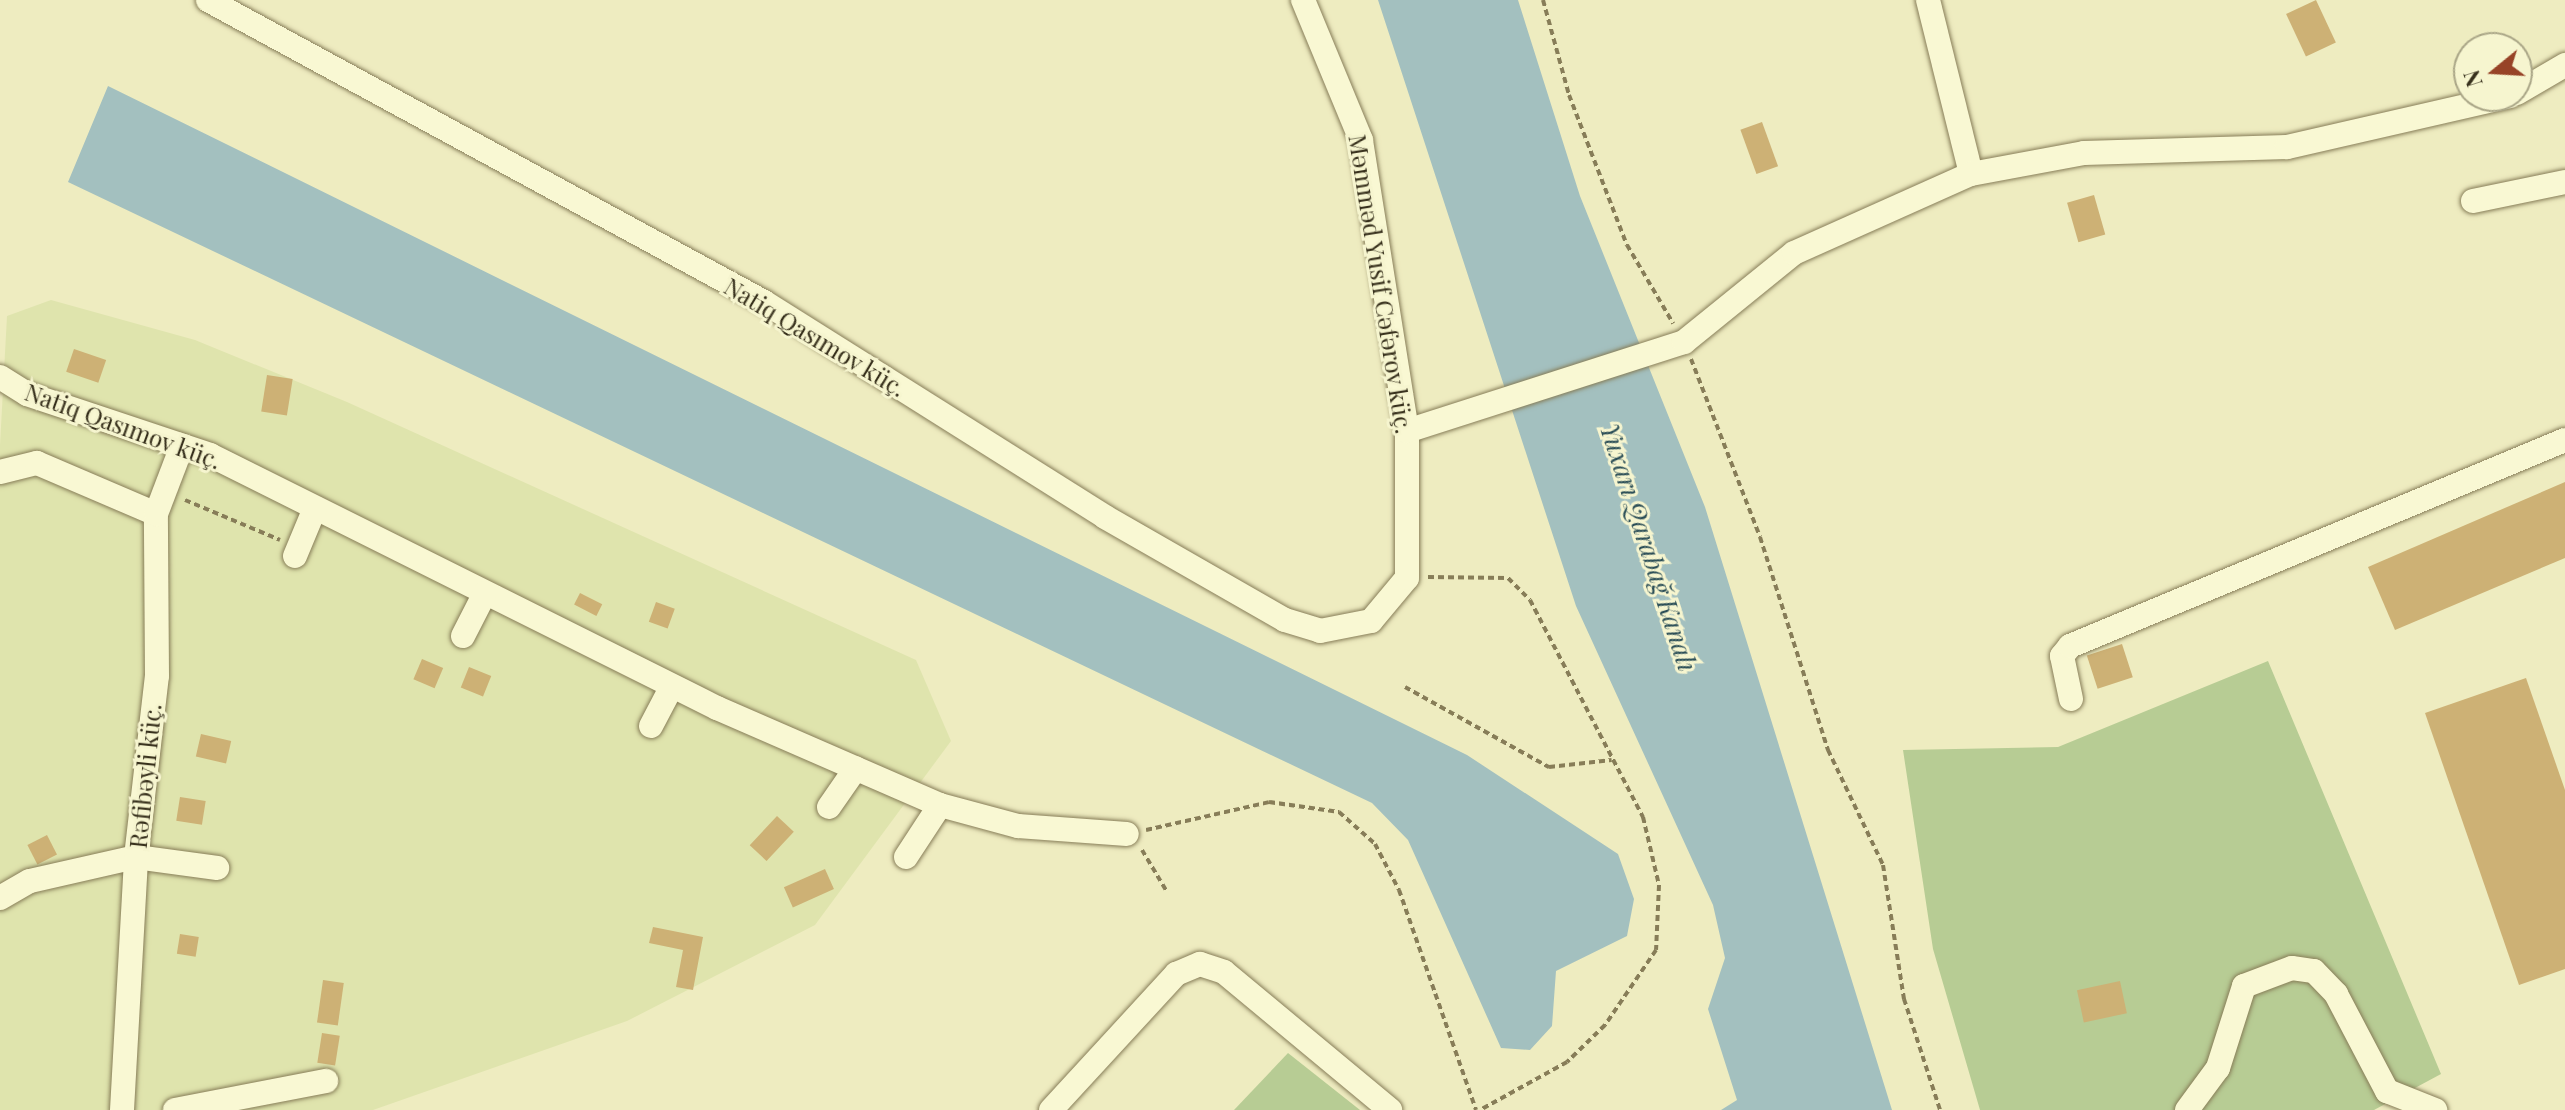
<!DOCTYPE html>
<html>
<head>
<meta charset="utf-8">
<style>
  body { margin:0 }
  #map { position:relative; width:2565px; height:1110px; overflow:hidden; background:#eeecc0; font-family:"Playfair Display",serif }
  div>[style] { position:absolute }
  .farmland>* { inset:0; background:#dfe4ad }
  .green>* { inset:0; background:#b7cc94 }
  .water>* { inset:0; background:#a3c0bf }
  .building>* { inset:0; background:#cdb175; transform-origin:0 0 }
  .path>* { height:4px; margin-top:-2px; transform-origin:0; background:repeating-linear-gradient(90deg,#877d58 0 6px,transparent 0 10px) }
  .roads { filter:drop-shadow(0 0 2px #877d58) drop-shadow(0 0 2px #877d58) }
  .minor>* { height:24px; margin:-12px; padding:0 12px; transform-origin:12px; border-radius:12px; background:#f9f8d3 }
  span { translate:-50% -50%; white-space:nowrap; text-align:center; line-height:1.15; -webkit-text-stroke:6px #f6f5cf; paint-order:stroke }
  .street-label { font-size:24px; color:#37301c }
  .water-label { font-size:26px; color:#2b4e57; font-style:italic }
  .north { position:absolute; left:2453px; top:32px; width:80px; height:80px; box-sizing:border-box; background:#f6f5cf; border:2px solid #aaa687; border-radius:50%; rotate:252deg; font-size:22px; font-weight:700; line-height:32px; text-align:center; color:#37301c }
  .north::after { content:''; display:block; margin:auto; width:28px; height:36px; background:#974327; clip-path:polygon(50% 0,100% 100%,50% 72%,0 100%) }
</style>
</head>
<body>
<div id="map">
  <div class="farmland">
    <i style="clip-path:polygon(51px 300px,195px 340px,347px 402px,916px 660px,951px 741px,815px 925px,627px 1021px,373px 1110px,0 1110px,0 445px,7px 316px)"></i>
  </div>
  <div class="green">
    <i style="clip-path:polygon(2268px 661px,2441px 1074px,2374px 1110px,1980px 1110px,1933px 949px,1903px 750px,2058px 747px)"></i>
    <i style="clip-path:polygon(1288px 1053px,1360px 1110px,1234px 1110px)"></i>
  </div>
  <div class="water">
    <i style="clip-path:polygon(1378px 0,1518px 0,1580px 196px,1705px 507px,1892px 1110px,1721px 1110px,1737px 1100px,1708px 1009px,1725px 958px,1713px 905px,1576px 606px)"></i>
    <i style="clip-path:polygon(108px 86px,1467px 755px,1618px 854px,1634px 899px,1627px 936px,1556px 971px,1552px 1026px,1530px 1050px,1501px 1048px,1408px 840px,1372px 803px,68px 182px)"></i>
  </div>
  <div class="building">
    <i style="left:2316px;top:0;width:47px;height:33px;rotate:65deg"></i>
    <i style="left:1762px;top:122px;width:47px;height:23px;rotate:70deg"></i>
    <i style="left:2094px;top:195px;width:41px;height:28px;rotate:74deg"></i>
    <i style="left:74px;top:349px;width:34px;height:24px;rotate:19deg"></i>
    <i style="left:267px;top:375px;width:26px;height:37px;rotate:9deg"></i>
    <i style="clip-path:polygon(2565px 482px,2565px 558px,2395px 630px,2368px 567px)"></i>
    <i style="left:580px;top:593px;width:25px;height:13px;rotate:27deg"></i>
    <i style="left:656px;top:602px;width:20px;height:21px;rotate:20deg"></i>
    <i style="left:2122px;top:644px;width:35px;height:37px;rotate:72deg"></i>
    <i style="left:422px;top:659px;width:23px;height:22px;rotate:23deg"></i>
    <i style="left:469px;top:667px;width:24px;height:22px;rotate:22deg"></i>
    <i style="clip-path:polygon(2526px 678px,2565px 790px,2565px 969px,2519px 985px,2425px 713px)"></i>
    <i style="left:201px;top:734px;width:31px;height:23px;rotate:13deg"></i>
    <i style="left:180px;top:797px;width:26px;height:24px;rotate:9deg"></i>
    <i style="left:777px;top:816px;width:23px;height:40px;rotate:43deg"></i>
    <i style="left:47px;top:835px;width:22px;height:22px;rotate:63deg"></i>
    <i style="left:825px;top:869px;width:22px;height:45px;rotate:66deg"></i>
    <i style="clip-path:polygon(653px 927px,703px 937px,693px 990px,676px 987px,683px 950px,649px 943px)"></i>
    <i style="left:180px;top:934px;width:19px;height:20px;rotate:9deg"></i>
    <i style="left:323px;top:980px;width:21px;height:43px;rotate:8deg"></i>
    <i style="left:2120px;top:981px;width:33px;height:44px;rotate:78deg"></i>
    <i style="left:322px;top:1033px;width:18px;height:30px;rotate:9deg"></i>
  </div>
  <div class="path">
    <i style="left:1543px;top:0;width:98px;rotate:74.7deg"></i>
    <i style="left:1569px;top:95px;width:161px;rotate:68.9deg"></i>
    <i style="left:1627px;top:245px;width:91px;rotate:59.5deg"></i>
    <i style="left:1691px;top:359px;width:191px;rotate:68.8deg"></i>
    <i style="left:1760px;top:537px;width:224px;rotate:72.3deg"></i>
    <i style="left:1828px;top:750px;width:127px;rotate:64.4deg"></i>
    <i style="left:1883px;top:865px;width:136px;rotate:81.1deg"></i>
    <i style="left:1904px;top:999px;width:117px;rotate:72deg"></i>
    <i style="left:185px;top:500px;width:103px;rotate:22.8deg"></i>
    <i style="left:1428px;top:577px;width:80px;rotate:0.7deg"></i>
    <i style="left:1508px;top:578px;width:31px;rotate:45deg"></i>
    <i style="left:1530px;top:600px;width:245px;rotate:62.5deg"></i>
    <i style="left:1643px;top:817px;width:70px;rotate:76.8deg"></i>
    <i style="left:1659px;top:885px;width:65px;rotate:92.6deg"></i>
    <i style="left:1656px;top:950px;width:91px;rotate:124.2deg"></i>
    <i style="left:1605px;top:1025px;width:53px;rotate:135.8deg"></i>
    <i style="left:1567px;top:1062px;width:99px;rotate:151.1deg"></i>
    <i style="left:1405px;top:687px;width:165px;rotate:29.1deg"></i>
    <i style="left:1549px;top:767px;width:63px;rotate:-6.3deg"></i>
    <i style="left:1146px;top:830px;width:126px;rotate:-12.8deg"></i>
    <i style="left:1269px;top:802px;width:71px;rotate:8.1deg"></i>
    <i style="left:1339px;top:812px;width:48px;rotate:41.6deg"></i>
    <i style="left:1375px;top:844px;width:52px;rotate:62.4deg"></i>
    <i style="left:1399px;top:890px;width:233px;rotate:70.7deg"></i>
    <i style="left:1142px;top:850px;width:49px;rotate:59.2deg"></i>
  </div>
  <div class="roads">
    <div class="minor">
      <i style="left:208px;top:0;width:633px;rotate:28.51deg"></i>
      <i style="left:764px;top:302px;width:403px;rotate:32.2deg"></i>
      <i style="left:1105px;top:517px;width:207px;rotate:29.8deg"></i>
      <i style="left:1285px;top:620px;width:37px;rotate:17deg"></i>
      <i style="left:1320px;top:631px;width:52px;rotate:-11.1deg"></i>
      <i style="left:1371px;top:621px;width:56px;rotate:-50.1deg"></i>
      <i style="left:1407px;top:578px;width:147px;rotate:-90deg"></i>
      <i style="left:1407px;top:431px;width:295px;rotate:-99deg"></i>
      <i style="left:1361px;top:140px;width:152px;rotate:-112.5deg"></i>
      <i style="left:1928px;top:0;width:179px;rotate:76.1deg"></i>
      <i style="left:2517px;top:93px;width:56px;rotate:-30.3deg"></i>
      <i style="left:2473px;top:201px;width:94px;rotate:-11.7deg"></i>
      <i style="left:0;top:377px;width:32px;rotate:32deg"></i>
      <i style="left:27px;top:394px;width:193px;rotate:18.4deg"></i>
      <i style="left:210px;top:455px;width:567px;rotate:26.52deg"></i>
      <i style="left:717px;top:708px;width:243px;rotate:23.5deg"></i>
      <i style="left:940px;top:805px;width:81px;rotate:15.1deg"></i>
      <i style="left:1018px;top:826px;width:109px;rotate:4.2deg"></i>
      <i style="left:1407px;top:431px;width:291px;rotate:-17.8deg"></i>
      <i style="left:1684px;top:342px;width:141px;rotate:-39deg"></i>
      <i style="left:1794px;top:253px;width:194px;rotate:-24.1deg"></i>
      <i style="left:1971px;top:174px;width:115px;rotate:-10.5deg"></i>
      <i style="left:2084px;top:153px;width:203px;rotate:-1.7deg"></i>
      <i style="left:2287px;top:147px;width:229px;rotate:-12.9deg"></i>
      <i style="left:0;top:472px;width:38px;rotate:-14deg"></i>
      <i style="left:37px;top:463px;width:129px;rotate:23.2deg"></i>
      <i style="left:295px;top:556px;width:52px;rotate:-67.4deg"></i>
      <i style="left:463px;top:636px;width:48px;rotate:-62.9deg"></i>
      <i style="left:2071px;top:699px;width:44px;rotate:-101.8deg"></i>
      <i style="left:2062px;top:656px;width:13px;rotate:-51deg"></i>
      <i style="left:2070px;top:646px;width:536px;rotate:-22.6deg"></i>
      <i style="left:651px;top:726px;width:45px;rotate:-62.3deg"></i>
      <i style="left:829px;top:807px;width:47px;rotate:-55.3deg"></i>
      <i style="left:906px;top:857px;width:62px;rotate:-56.8deg"></i>
      <i style="left:0;top:898px;width:34px;rotate:-30deg"></i>
      <i style="left:30px;top:881px;width:109px;rotate:-12.8deg"></i>
      <i style="left:136px;top:857px;width:82px;rotate:7.7deg"></i>
      <i style="left:122px;top:1110px;width:253px;rotate:-86.8deg"></i>
      <i style="left:136px;top:857px;width:182px;rotate:-83.4deg"></i>
      <i style="left:157px;top:676px;width:162px;rotate:-90.4deg"></i>
      <i style="left:156px;top:514px;width:73px;rotate:-69.1deg"></i>
      <i style="left:175px;top:1110px;width:154px;rotate:-10.9deg"></i>
      <i style="left:1051px;top:1110px;width:185px;rotate:-47.4deg"></i>
      <i style="left:1176px;top:974px;width:26px;rotate:-23deg"></i>
      <i style="left:1200px;top:964px;width:25px;rotate:18deg"></i>
      <i style="left:1224px;top:972px;width:216px;rotate:39.7deg"></i>
      <i style="left:2187px;top:1110px;width:52px;rotate:-53.6deg"></i>
      <i style="left:2218px;top:1068px;width:86px;rotate:-72.4deg"></i>
      <i style="left:2244px;top:986px;width:51px;rotate:-20.6deg"></i>
      <i style="left:2292px;top:968px;width:22px;rotate:8deg"></i>
      <i style="left:2314px;top:971px;width:32px;rotate:46deg"></i>
      <i style="left:2336px;top:994px;width:110px;rotate:62.3deg"></i>
      <i style="left:2387px;top:1091px;width:52px;rotate:21.6deg"></i>
    </div>
  </div>
  <div class="street-label">
    <span style="left:1381px;top:284px;rotate:81deg">Məmməd Yusif Cəfərov küç.</span>
    <span style="left:815px;top:337px;rotate:31deg">Natiq Qasımov küç.</span>
    <span style="left:123px;top:426px;rotate:20deg">Natiq Qasımov küç.</span>
    <span style="left:145px;top:776px;rotate:-84deg">Rəfibəyli küç.</span>
  </div>
  <div class="water-label">
    <span style="left:1649px;top:547px;rotate:72deg">Yuxarı Qarabağ Kanalı</span>
  </div>
  <div class="north">N</div>
</div>
</body>
</html>
